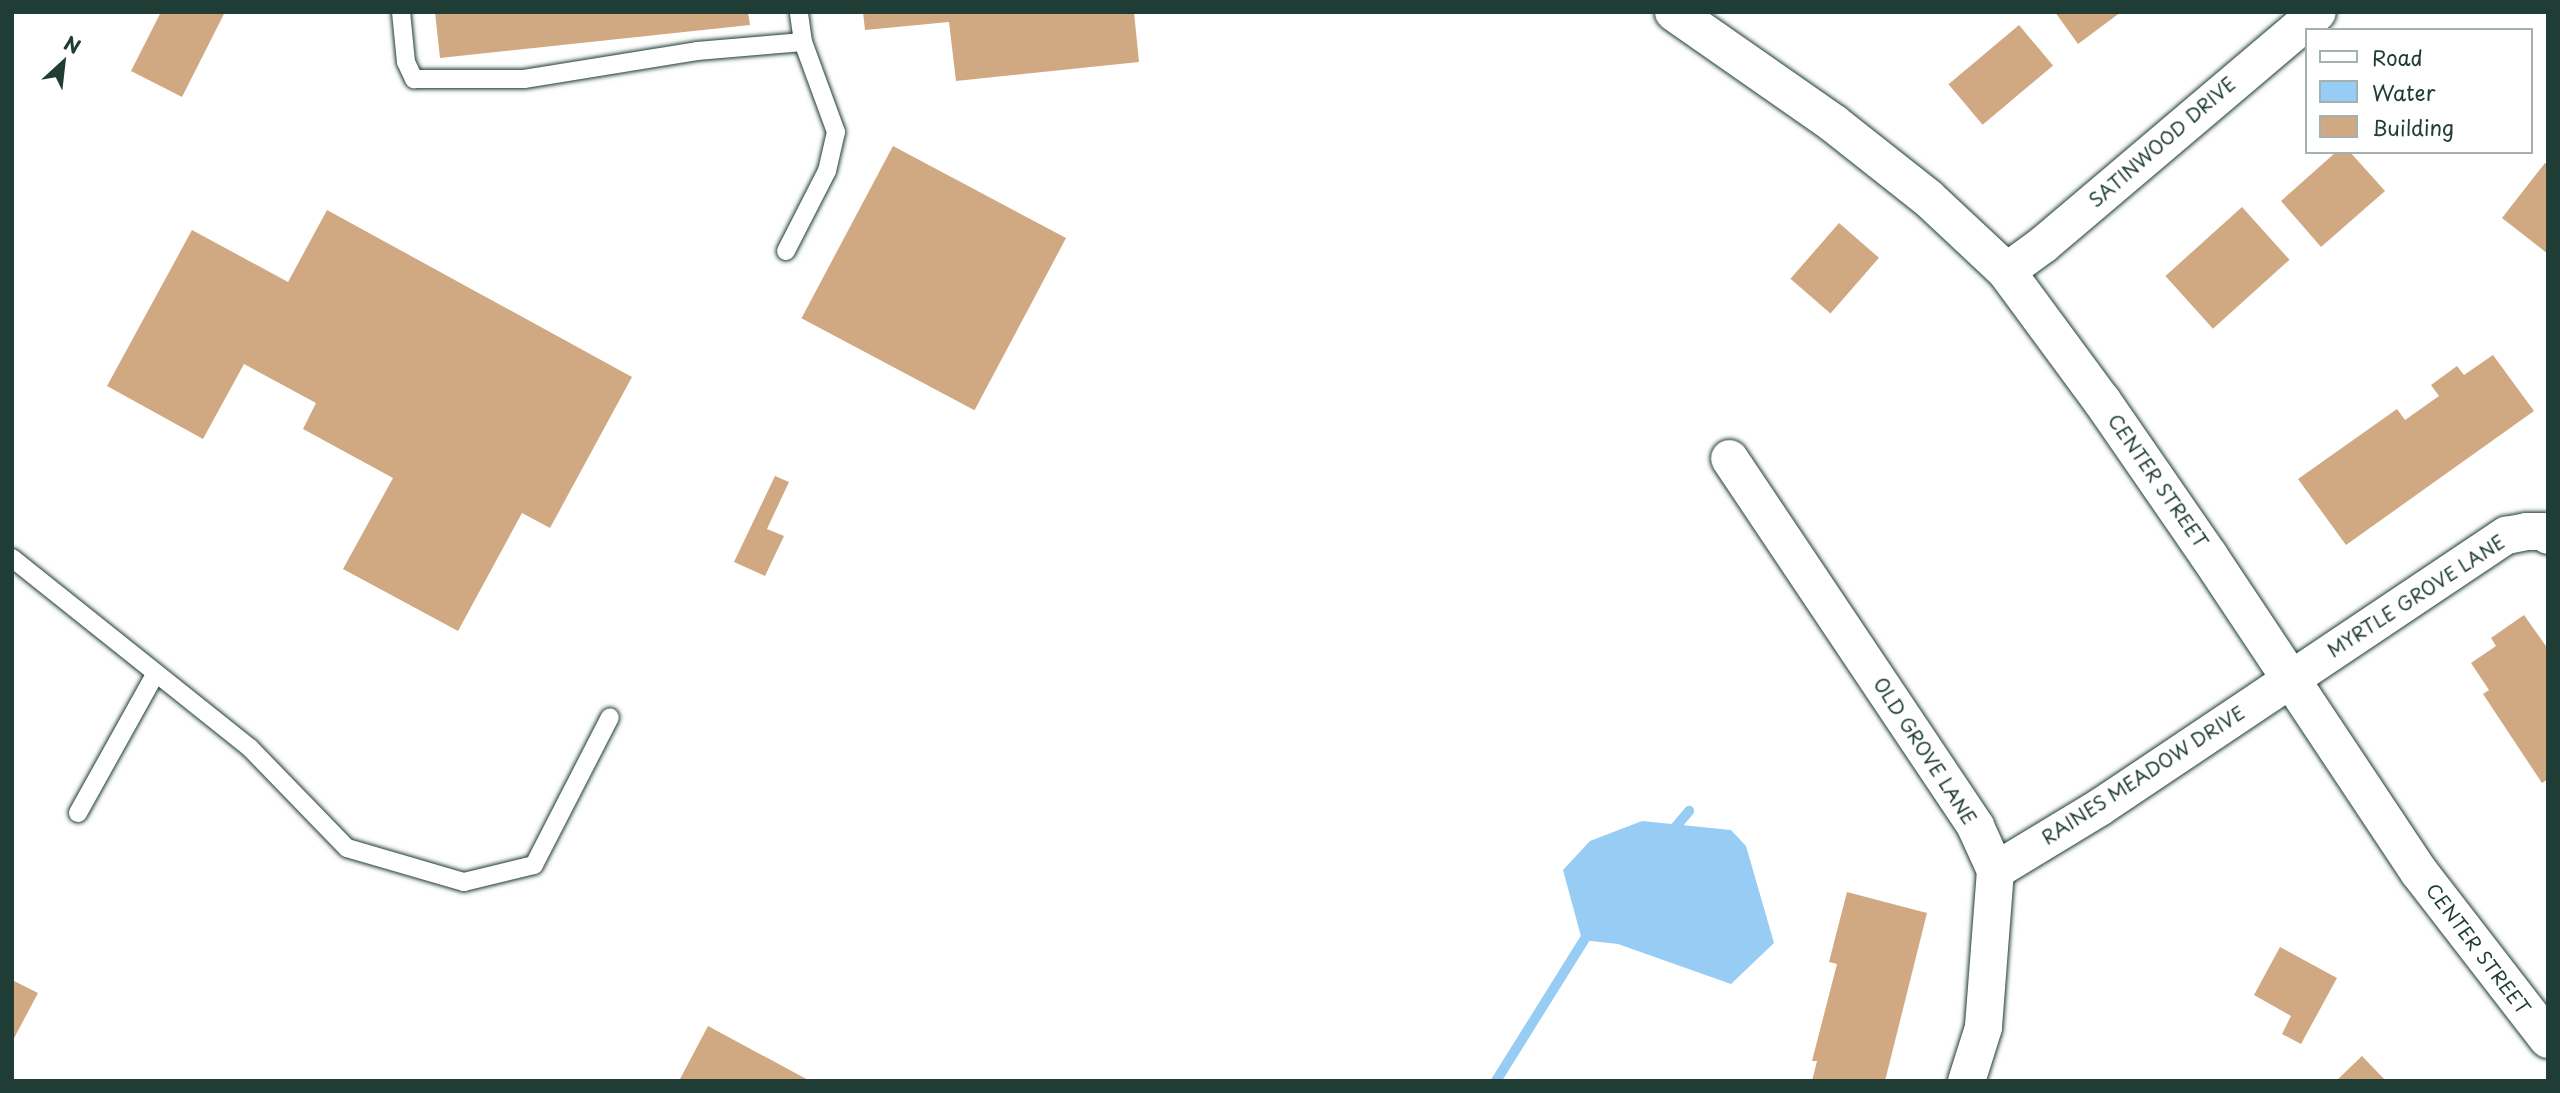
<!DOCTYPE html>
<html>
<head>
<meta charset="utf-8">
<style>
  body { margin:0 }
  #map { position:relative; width:2560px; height:1093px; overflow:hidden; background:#fff; font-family:"Playpen Sans",sans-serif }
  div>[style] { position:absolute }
  .water>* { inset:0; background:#97ccf5 }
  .stream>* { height:10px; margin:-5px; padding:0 5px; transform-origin:5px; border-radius:5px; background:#97ccf5 }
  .building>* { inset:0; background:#d0a982; transform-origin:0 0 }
  .roads { filter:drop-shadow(0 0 2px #1f3d34) drop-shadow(0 0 2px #1f3d34) }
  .lane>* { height:18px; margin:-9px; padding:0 9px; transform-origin:9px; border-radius:9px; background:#fff }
  .street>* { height:37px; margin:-18.5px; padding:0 18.5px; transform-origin:18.5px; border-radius:18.5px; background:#fff }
  .secondary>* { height:38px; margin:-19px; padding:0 19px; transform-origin:19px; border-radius:19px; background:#fff }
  span { translate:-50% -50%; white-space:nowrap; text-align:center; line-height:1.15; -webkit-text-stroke:5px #fff; paint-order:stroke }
  .street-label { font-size:19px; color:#1f3d34 }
  .frame { position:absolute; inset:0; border:14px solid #1f3d34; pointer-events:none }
  .legend { position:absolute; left:2305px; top:28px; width:228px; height:126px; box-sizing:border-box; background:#fff; border:2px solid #a5b1ae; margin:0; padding:9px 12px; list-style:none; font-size:21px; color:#1f3d34 }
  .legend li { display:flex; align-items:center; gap:14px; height:35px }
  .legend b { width:35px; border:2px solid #a5b1ae }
  .north { position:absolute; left:28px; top:28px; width:70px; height:70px; -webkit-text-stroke:5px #fff; paint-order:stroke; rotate:27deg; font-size:19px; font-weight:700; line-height:28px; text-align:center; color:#1f3d34 }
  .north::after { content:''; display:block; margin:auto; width:24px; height:32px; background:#1f3d34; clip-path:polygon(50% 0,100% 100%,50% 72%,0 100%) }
</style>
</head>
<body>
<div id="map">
  <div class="water">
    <i style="clip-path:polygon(1642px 821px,1731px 830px,1746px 846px,1774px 943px,1731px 984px,1618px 944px,1582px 940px,1563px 870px,1590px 841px)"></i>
  </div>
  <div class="stream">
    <i style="left:1668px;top:836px;width:33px;rotate:-50deg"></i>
    <i style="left:1496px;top:1081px;width:179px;rotate:-58deg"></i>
  </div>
  <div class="building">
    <i style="clip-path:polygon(161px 12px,225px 12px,182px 97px,131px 71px)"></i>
    <i style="clip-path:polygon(435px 12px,748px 12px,750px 25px,440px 58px)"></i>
    <i style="clip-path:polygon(863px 12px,1134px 12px,1139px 62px,956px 81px,949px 22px,865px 30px)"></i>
    <i style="clip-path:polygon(2055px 12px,2121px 12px,2078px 44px)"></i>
    <i style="left:2019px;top:25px;width:53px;height:92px;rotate:50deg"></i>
    <i style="left:893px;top:146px;width:196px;height:195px;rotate:28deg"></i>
    <i style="clip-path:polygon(2336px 152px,2350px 152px,2385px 191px,2321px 247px,2281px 201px)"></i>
    <i style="clip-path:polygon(2545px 163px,2548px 165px,2548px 254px,2502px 218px)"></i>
    <i style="left:2242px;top:207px;width:71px;height:103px;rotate:48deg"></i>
    <i style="clip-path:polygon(327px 210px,632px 377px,550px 528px,522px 513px,458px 631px,343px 569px,393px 478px,303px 429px,316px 403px,244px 364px,203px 439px,107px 386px,192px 230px,288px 282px)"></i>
    <i style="left:1839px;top:223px;width:53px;height:74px;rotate:41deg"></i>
    <i style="clip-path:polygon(2493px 355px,2534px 411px,2346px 545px,2298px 479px,2397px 409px,2405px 420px,2439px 396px,2431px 385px,2457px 366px,2464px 375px)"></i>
    <i style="clip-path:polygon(775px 476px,789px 482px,767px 529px,784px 536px,765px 576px,734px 562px)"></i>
    <i style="clip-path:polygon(2524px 615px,2548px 649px,2548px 779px,2542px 783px,2483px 694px,2489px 690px,2471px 663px,2496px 646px,2491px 638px)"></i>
    <i style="clip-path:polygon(1847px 892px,1927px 913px,1885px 1081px,1812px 1081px,1817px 1061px,1812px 1061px,1837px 964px,1829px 962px)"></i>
    <i style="clip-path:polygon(2280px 947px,2337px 978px,2301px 1044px,2282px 1034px,2291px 1016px,2254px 995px)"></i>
    <i style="clip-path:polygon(12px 980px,38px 993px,12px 1042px)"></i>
    <i style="clip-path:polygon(708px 1026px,810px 1081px,679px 1081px)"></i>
    <i style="clip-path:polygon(2362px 1056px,2386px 1081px,2336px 1081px)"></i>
  </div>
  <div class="roads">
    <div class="lane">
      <i style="left:401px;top:12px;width:50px;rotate:84.3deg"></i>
      <i style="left:406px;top:62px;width:19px;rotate:65deg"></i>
      <i style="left:414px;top:79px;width:110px"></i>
      <i style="left:524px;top:79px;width:175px;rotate:-9.2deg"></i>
      <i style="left:697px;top:51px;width:106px;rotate:-4.9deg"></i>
      <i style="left:803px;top:42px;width:30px;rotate:-98deg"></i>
      <i style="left:786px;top:251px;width:90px;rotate:-62.9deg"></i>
      <i style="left:827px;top:171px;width:40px;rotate:-77deg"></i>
      <i style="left:836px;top:132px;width:96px;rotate:-110.1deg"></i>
      <i style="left:12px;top:558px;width:305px;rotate:38.6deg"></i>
      <i style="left:250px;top:748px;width:139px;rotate:45.9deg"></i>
      <i style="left:347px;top:848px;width:122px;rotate:16.2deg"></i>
      <i style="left:464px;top:882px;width:72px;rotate:-13.7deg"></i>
      <i style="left:534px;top:865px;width:166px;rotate:-62.8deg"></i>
      <i style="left:78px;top:813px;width:160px;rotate:-60.9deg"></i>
    </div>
    <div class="street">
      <i style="left:2006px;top:271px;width:46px;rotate:-36.1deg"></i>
      <i style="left:2043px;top:244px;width:359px;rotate:-40.3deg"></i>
      <i style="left:1729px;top:458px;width:443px;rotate:56.2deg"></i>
      <i style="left:1975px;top:826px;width:48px;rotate:65.6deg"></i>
      <i style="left:1995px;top:870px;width:157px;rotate:94.4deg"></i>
      <i style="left:1983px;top:1027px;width:57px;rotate:107.5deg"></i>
      <i style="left:1995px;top:870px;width:122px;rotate:-31.2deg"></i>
      <i style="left:2099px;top:807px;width:490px;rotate:-33.8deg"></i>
      <i style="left:2506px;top:535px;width:20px;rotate:-11deg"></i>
      <i style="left:2526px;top:531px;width:16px"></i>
      <i style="left:2542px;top:531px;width:7px;rotate:34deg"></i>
    </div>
    <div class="secondary">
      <i style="left:1674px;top:12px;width:194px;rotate:34.9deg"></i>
      <i style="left:1833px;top:123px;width:121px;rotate:38.3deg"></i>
      <i style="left:1928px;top:198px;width:107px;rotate:43.1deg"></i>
      <i style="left:2006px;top:271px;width:162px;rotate:53.6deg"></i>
      <i style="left:2102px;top:401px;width:188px;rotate:55.4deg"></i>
      <i style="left:2209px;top:556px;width:379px;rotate:56.4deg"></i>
      <i style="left:2419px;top:872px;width:211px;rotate:52.3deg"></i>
    </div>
  </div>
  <div class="street-label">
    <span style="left:2162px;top:142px;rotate:-41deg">SATINWOOD DRIVE</span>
    <span style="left:2158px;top:481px;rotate:55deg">CENTER STREET</span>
    <span style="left:2416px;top:596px;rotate:-33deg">MYRTLE GROVE LANE</span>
    <span style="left:1925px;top:751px;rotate:57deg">OLD GROVE LANE</span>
    <span style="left:2143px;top:775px;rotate:-33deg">RAINES MEADOW DRIVE</span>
    <span style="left:2478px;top:949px;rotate:53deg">CENTER STREET</span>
  </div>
  <div class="frame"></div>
  <ul class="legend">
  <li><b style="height:9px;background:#fff"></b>Road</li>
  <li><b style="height:19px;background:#97ccf5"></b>Water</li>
  <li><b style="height:19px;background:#d0a982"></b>Building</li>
  </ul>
  <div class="north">N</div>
</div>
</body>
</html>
